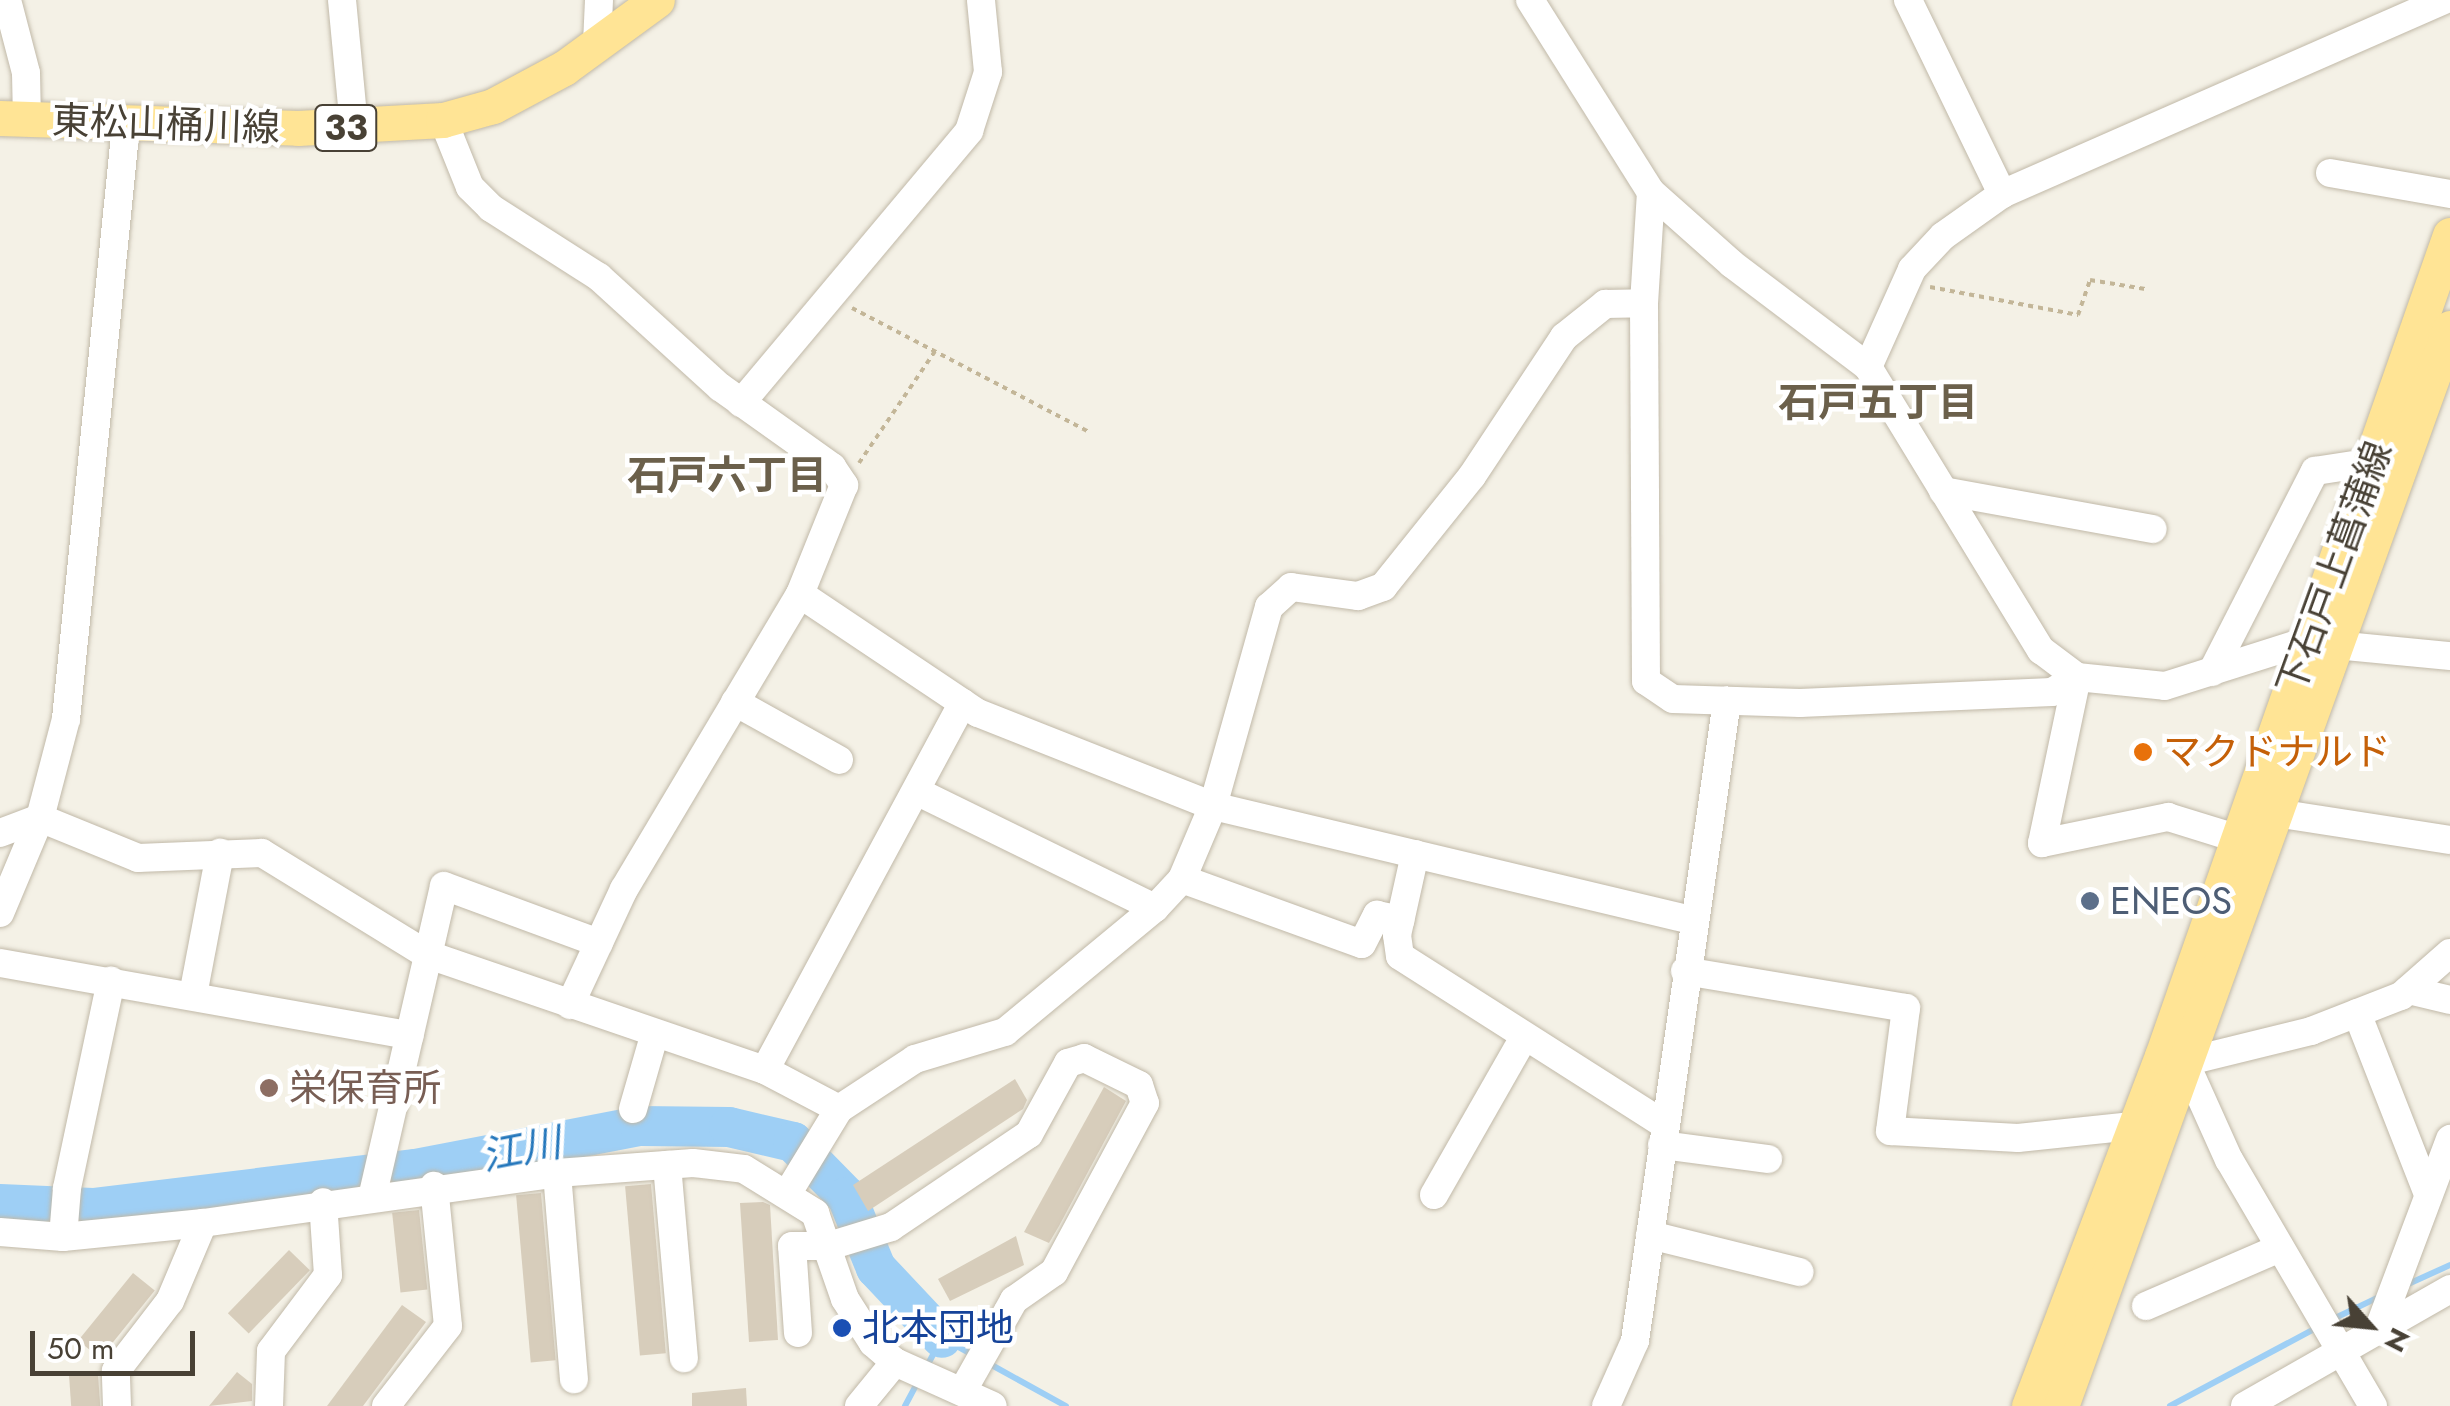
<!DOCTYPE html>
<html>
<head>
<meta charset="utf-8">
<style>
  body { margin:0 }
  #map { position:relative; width:2450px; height:1406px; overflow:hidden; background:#f4f1e6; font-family:Jost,"Noto Sans JP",sans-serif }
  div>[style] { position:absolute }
  .stream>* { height:6px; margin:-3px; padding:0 3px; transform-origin:3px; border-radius:3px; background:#9ecff5 }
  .river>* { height:40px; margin:-20px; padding:0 20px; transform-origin:20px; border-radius:20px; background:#9ecff5 }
  .building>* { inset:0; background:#d7cdbb; transform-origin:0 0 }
  .path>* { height:4px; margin-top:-2px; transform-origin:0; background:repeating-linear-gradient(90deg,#c3b698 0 5px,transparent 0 10px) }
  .roads { filter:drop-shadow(0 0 2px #c1b9a8) drop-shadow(0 0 2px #c1b9a8) }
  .minor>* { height:28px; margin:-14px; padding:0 14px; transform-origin:14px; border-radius:14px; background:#fff }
  .major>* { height:35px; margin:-17.5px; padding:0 17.5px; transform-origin:17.5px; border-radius:17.5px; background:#ffe495 }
  .dots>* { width:28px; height:28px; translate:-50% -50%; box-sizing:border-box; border:5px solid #fff; border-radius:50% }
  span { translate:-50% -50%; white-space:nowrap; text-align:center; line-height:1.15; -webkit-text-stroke:9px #fff; paint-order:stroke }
  .shield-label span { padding:2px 8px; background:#fff; border:2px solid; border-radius:8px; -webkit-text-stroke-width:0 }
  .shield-label { font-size:35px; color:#484135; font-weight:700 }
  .street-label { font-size:38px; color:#484135 }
  .food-label { font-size:38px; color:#c56008 }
  .left { translate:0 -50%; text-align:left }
  .service-label { font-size:38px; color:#4e5e75 }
  .education-label { font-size:38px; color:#785e54 }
  .transit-label { font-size:38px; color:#164399 }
  .neighbourhood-label { font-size:40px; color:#6b604b; font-weight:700 }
  .water-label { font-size:40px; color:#2678bc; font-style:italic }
  .north { position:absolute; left:2320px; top:1276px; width:100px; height:100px; -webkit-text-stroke:8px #fff; paint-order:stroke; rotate:117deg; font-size:28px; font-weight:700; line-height:40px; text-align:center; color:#484135 }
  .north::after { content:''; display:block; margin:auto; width:35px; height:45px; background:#484135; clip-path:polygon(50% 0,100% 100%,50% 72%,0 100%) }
  .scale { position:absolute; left:30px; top:1331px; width:165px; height:45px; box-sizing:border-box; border:5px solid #484135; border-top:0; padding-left:12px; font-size:30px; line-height:35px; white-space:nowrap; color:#484135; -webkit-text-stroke:8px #fff; paint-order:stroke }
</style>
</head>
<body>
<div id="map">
  <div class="stream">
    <i style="left:2406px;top:1285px;width:48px;rotate:-24.4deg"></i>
    <i style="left:2333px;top:1319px;width:53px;rotate:-25.6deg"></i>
    <i style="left:988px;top:1363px;width:89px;rotate:28.9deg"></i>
    <i style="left:927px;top:1366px;width:32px;rotate:-62deg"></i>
    <i style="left:942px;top:1338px;width:35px;rotate:29deg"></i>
    <i style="left:905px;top:1406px;width:27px;rotate:-62deg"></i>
    <i style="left:2170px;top:1406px;width:168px;rotate:-28.1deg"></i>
  </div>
  <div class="river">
    <i style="left:0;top:1204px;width:93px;rotate:2.5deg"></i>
    <i style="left:93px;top:1208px;width:325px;rotate:-6.9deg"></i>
    <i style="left:416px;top:1169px;width:228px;rotate:-10.9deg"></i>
    <i style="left:640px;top:1126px;width:89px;rotate:0.6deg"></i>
    <i style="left:729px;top:1127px;width:66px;rotate:13.2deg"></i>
    <i style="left:793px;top:1142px;width:77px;rotate:45.5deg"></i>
    <i style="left:847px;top:1197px;width:77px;rotate:67.8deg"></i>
    <i style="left:876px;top:1268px;width:96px;rotate:46.7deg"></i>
  </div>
  <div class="building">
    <i style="clip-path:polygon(1015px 1079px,1027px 1100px,1023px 1109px,868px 1211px,853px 1185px)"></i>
    <i style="clip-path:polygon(1104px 1087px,1126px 1101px,1059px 1226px,1049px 1243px,1024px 1232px)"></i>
    <i style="left:651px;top:1184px;width:170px;height:26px;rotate:85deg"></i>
    <i style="left:541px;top:1193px;width:168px;height:25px;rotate:85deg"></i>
    <i style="clip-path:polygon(763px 1202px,770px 1205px,778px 1340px,749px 1342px,740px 1203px)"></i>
    <i style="left:419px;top:1210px;width:80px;height:27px;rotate:84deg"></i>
    <i style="clip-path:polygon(1016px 1236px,1024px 1265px,950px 1301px,938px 1279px)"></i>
    <i style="left:289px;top:1250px;width:29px;height:88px;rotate:44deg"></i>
    <i style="left:133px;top:1273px;width:28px;height:87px;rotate:39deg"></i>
    <i style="clip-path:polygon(402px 1305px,426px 1322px,363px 1406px,327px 1406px)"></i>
    <i style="clip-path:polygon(237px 1372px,252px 1384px,252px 1401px,209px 1406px)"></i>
    <i style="left:98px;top:1374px;width:32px;height:29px;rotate:86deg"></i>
    <i style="clip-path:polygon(746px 1388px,747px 1406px,692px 1406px,692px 1393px)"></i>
  </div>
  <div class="path">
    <i style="left:1930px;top:287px;width:151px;rotate:10.7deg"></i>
    <i style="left:2078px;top:315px;width:37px;rotate:-71deg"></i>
    <i style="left:2090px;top:280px;width:56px;rotate:9.3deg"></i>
    <i style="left:852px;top:308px;width:267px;rotate:27.6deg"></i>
    <i style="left:859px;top:463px;width:135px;rotate:-55.8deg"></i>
  </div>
  <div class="roads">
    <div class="minor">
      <i style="left:7px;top:0;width:75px;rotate:75.4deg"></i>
      <i style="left:26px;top:73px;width:47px;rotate:88.8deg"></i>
      <i style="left:342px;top:0;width:129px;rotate:84.6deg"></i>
      <i style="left:1530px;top:0;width:227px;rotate:57.8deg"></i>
      <i style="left:1651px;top:192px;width:108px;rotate:41.6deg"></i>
      <i style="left:1732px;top:264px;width:171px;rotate:37.1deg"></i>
      <i style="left:1868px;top:367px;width:332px;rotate:58.6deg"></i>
      <i style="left:2041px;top:650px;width:45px;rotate:36.9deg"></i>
      <i style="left:2077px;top:677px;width:88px;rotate:5.8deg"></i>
      <i style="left:2165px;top:686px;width:146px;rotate:-17.6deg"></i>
      <i style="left:2304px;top:642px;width:147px;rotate:5.5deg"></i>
      <i style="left:1908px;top:0;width:216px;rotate:64.1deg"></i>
      <i style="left:597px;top:44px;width:44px;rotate:-87.4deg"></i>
      <i style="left:443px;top:120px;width:72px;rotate:68.1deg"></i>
      <i style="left:470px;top:187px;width:30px;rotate:45deg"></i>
      <i style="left:491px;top:208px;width:128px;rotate:32.6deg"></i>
      <i style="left:599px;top:277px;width:164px;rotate:42.3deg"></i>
      <i style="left:720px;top:387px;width:138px;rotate:35.5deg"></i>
      <i style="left:832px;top:467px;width:22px;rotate:56deg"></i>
      <i style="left:844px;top:485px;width:118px;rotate:112deg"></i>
      <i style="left:800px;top:594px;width:344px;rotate:120.8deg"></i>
      <i style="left:624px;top:889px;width:128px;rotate:115deg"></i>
      <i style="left:2330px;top:173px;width:122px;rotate:9.9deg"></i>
      <i style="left:1651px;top:192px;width:111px;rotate:93.6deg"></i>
      <i style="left:1644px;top:303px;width:378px;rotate:89.7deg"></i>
      <i style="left:1646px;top:681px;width:32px;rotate:34deg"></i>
      <i style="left:1673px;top:699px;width:127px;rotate:1.8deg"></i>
      <i style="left:1800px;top:703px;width:252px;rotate:-2.5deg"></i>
      <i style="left:2052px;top:692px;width:29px;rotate:-31deg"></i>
      <i style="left:1868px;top:367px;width:107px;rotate:-65.8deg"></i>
      <i style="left:1912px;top:269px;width:45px;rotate:-46.8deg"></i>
      <i style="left:1943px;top:236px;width:72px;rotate:-35.4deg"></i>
      <i style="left:2002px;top:194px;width:483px;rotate:-23.7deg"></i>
      <i style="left:741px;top:403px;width:355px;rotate:-50deg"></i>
      <i style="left:969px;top:131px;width:62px;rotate:-72.1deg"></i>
      <i style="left:988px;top:72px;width:72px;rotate:-95.6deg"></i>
      <i style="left:1943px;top:491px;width:213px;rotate:10.3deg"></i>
      <i style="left:800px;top:594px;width:214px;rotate:33.8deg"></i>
      <i style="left:978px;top:713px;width:253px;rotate:21.6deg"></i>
      <i style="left:1213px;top:806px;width:493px;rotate:13.4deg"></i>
      <i style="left:2212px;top:672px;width:226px;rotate:-62.9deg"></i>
      <i style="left:2315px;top:471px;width:59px;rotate:-8.8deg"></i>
      <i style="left:2077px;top:677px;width:170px;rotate:101.9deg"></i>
      <i style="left:2042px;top:843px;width:129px;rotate:-11.7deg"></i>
      <i style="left:2168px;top:817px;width:74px;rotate:17.2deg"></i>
      <i style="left:735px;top:702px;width:119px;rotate:29.1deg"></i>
      <i style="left:916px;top:791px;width:266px;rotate:26.1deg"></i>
      <i style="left:2276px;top:813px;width:176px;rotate:8.8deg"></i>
      <i style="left:40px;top:818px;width:106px;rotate:22.2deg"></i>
      <i style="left:138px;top:858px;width:124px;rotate:-2.3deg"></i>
      <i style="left:262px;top:853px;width:193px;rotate:31.6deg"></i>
      <i style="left:426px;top:954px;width:358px;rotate:18.9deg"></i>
      <i style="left:765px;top:1070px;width:84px;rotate:27.8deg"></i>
      <i style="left:0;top:833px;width:43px;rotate:-20.6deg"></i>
      <i style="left:1415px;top:854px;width:83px;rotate:102.5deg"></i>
      <i style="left:1397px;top:935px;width:21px;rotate:82deg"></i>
      <i style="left:1400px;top:956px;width:314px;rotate:32.5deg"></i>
      <i style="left:1182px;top:879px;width:191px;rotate:19.9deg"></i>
      <i style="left:1362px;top:944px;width:33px;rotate:-63deg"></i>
      <i style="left:1377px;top:915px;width:24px;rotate:12deg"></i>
      <i style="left:0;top:913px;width:103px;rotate:-67.2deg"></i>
      <i style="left:40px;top:818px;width:102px;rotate:-75.3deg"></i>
      <i style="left:66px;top:719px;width:597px;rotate:-84.23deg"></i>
      <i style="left:0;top:963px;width:416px;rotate:10deg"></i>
      <i style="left:1685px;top:971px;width:224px;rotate:9.5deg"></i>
      <i style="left:1906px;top:1008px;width:124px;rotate:97.4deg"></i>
      <i style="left:1890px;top:1131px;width:128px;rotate:3.1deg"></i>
      <i style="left:2018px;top:1138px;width:115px;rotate:-6deg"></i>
      <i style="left:2408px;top:990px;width:43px;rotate:13.4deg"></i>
      <i style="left:193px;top:995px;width:145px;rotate:-79.2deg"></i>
      <i style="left:2357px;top:1013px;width:194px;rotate:68.6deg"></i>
      <i style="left:765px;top:1070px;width:417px;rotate:-61.7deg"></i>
      <i style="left:633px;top:1109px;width:79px;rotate:-73.9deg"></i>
      <i style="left:1662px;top:1145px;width:107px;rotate:7.5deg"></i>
      <i style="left:667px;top:1165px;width:194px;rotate:85deg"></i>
      <i style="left:557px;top:1173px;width:207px;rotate:85.3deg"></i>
      <i style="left:789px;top:1191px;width:96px;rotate:-58.6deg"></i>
      <i style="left:839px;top:1109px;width:91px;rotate:-33.3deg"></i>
      <i style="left:915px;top:1059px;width:94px;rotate:-16.7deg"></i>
      <i style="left:1005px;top:1032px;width:195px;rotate:-39.6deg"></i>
      <i style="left:1155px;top:908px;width:40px;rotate:-47deg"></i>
      <i style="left:1182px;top:879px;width:79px;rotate:-67deg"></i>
      <i style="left:1213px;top:806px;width:207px;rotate:-74.3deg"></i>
      <i style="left:1269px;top:607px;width:30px;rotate:-42deg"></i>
      <i style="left:1291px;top:587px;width:68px;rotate:7.7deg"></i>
      <i style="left:1358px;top:596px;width:27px;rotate:-20deg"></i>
      <i style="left:1383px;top:587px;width:142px;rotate:-51.3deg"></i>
      <i style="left:1472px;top:476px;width:167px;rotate:-56.5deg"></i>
      <i style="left:1564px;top:337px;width:53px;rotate:-38.8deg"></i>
      <i style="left:1605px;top:304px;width:39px;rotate:-1deg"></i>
      <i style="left:1434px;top:1195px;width:182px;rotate:-60.3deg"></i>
      <i style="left:372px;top:1198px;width:320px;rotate:-77deg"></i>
      <i style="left:444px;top:886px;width:165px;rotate:20.2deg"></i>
      <i style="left:0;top:1232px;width:63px;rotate:4.5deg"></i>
      <i style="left:63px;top:1237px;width:141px;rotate:-5.7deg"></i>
      <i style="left:203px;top:1223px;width:358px;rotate:-8deg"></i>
      <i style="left:557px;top:1173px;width:136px;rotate:-4.2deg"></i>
      <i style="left:693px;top:1163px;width:51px;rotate:6.7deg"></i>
      <i style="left:744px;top:1169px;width:84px;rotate:31.8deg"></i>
      <i style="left:815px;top:1213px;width:91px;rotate:70.8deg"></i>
      <i style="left:845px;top:1299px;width:52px;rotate:57.5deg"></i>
      <i style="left:873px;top:1343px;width:29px;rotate:41deg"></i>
      <i style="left:895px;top:1362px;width:107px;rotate:24.2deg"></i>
      <i style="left:1650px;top:1235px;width:154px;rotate:13.9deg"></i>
      <i style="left:63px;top:1237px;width:49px;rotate:-85.3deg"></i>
      <i style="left:67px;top:1188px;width:212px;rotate:-78deg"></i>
      <i style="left:2146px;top:1306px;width:146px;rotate:-23.4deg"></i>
      <i style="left:2379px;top:1328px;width:202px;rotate:-69.4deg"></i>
      <i style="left:798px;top:1333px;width:87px;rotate:-93.9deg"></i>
      <i style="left:792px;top:1246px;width:37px"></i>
      <i style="left:829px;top:1246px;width:65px;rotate:-17deg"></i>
      <i style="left:891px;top:1227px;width:166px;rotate:-34deg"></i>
      <i style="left:1029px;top:1134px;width:81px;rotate:-61.2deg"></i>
      <i style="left:1068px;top:1063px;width:17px;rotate:-17deg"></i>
      <i style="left:1084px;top:1058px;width:61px;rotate:26.1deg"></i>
      <i style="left:1139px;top:1085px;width:19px;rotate:72deg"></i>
      <i style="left:1145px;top:1103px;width:192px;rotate:118.3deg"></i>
      <i style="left:1054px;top:1272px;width:49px;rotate:145deg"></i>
      <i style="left:1014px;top:1300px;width:103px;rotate:119.5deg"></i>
      <i style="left:117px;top:1406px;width:35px;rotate:-92deg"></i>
      <i style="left:116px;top:1371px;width:88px;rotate:-52.4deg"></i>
      <i style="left:170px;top:1301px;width:85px;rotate:-67.1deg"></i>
      <i style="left:269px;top:1406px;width:55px;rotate:-87.9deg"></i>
      <i style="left:271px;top:1351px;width:95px;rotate:-53.1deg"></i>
      <i style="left:328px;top:1275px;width:73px;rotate:-93.9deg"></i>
      <i style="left:386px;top:1406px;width:101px;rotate:-52.2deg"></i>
      <i style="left:448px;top:1326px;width:141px;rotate:-95.7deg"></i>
      <i style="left:859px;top:1406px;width:57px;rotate:-50.7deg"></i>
      <i style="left:1606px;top:1406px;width:71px;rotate:-66deg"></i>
      <i style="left:1635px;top:1341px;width:647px;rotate:-81.82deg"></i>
      <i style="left:2245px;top:1406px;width:236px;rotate:-29.7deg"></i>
      <i style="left:2373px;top:1406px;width:285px;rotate:-120.3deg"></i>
      <i style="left:2229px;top:1160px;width:107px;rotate:-114.2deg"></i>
      <i style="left:2185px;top:1062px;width:130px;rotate:-13.8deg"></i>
      <i style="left:2311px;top:1031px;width:97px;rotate:-21.3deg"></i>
      <i style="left:2401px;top:996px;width:65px;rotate:-41.3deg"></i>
    </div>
    <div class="major">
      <i style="left:0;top:118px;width:298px;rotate:1.9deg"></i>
      <i style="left:298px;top:128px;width:145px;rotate:-3.2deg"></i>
      <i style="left:443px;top:120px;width:52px;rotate:-15.6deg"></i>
      <i style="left:493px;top:106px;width:81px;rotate:-28.2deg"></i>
      <i style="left:564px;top:68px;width:115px;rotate:-36.2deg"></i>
      <i style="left:2029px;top:1406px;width:374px;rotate:-69.2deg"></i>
      <i style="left:2162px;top:1056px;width:870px;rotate:-70.67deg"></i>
      <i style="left:2061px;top:1406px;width:1146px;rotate:-70.16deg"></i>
    </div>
  </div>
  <div class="dots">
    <i style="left:2143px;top:752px;background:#e8710a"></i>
    <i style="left:2090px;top:901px;background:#5c6f8a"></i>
    <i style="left:269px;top:1088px;background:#8d6e63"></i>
    <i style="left:842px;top:1328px;background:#1a4fb4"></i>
  </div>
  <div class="shield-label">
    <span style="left:346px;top:128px">33</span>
  </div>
  <div class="street-label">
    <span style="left:166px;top:124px;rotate:2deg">東松山桶川線</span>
    <span style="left:2334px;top:568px;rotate:-70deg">下石戸上菖蒲線</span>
  </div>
  <div class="food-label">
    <span class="left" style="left:2163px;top:752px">マクドナルド</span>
  </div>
  <div class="service-label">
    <span class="left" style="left:2110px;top:901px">ENEOS</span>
  </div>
  <div class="education-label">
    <span class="left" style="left:289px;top:1088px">栄保育所</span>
  </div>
  <div class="transit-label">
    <span class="left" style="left:862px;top:1328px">北本団地</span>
  </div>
  <div class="neighbourhood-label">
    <span style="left:1878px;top:402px">石戸五丁目</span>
    <span style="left:727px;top:475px">石戸六丁目</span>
  </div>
  <div class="water-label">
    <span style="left:521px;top:1149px;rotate:-11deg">江川</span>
  </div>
  <div class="north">N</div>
  <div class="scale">50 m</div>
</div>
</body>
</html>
